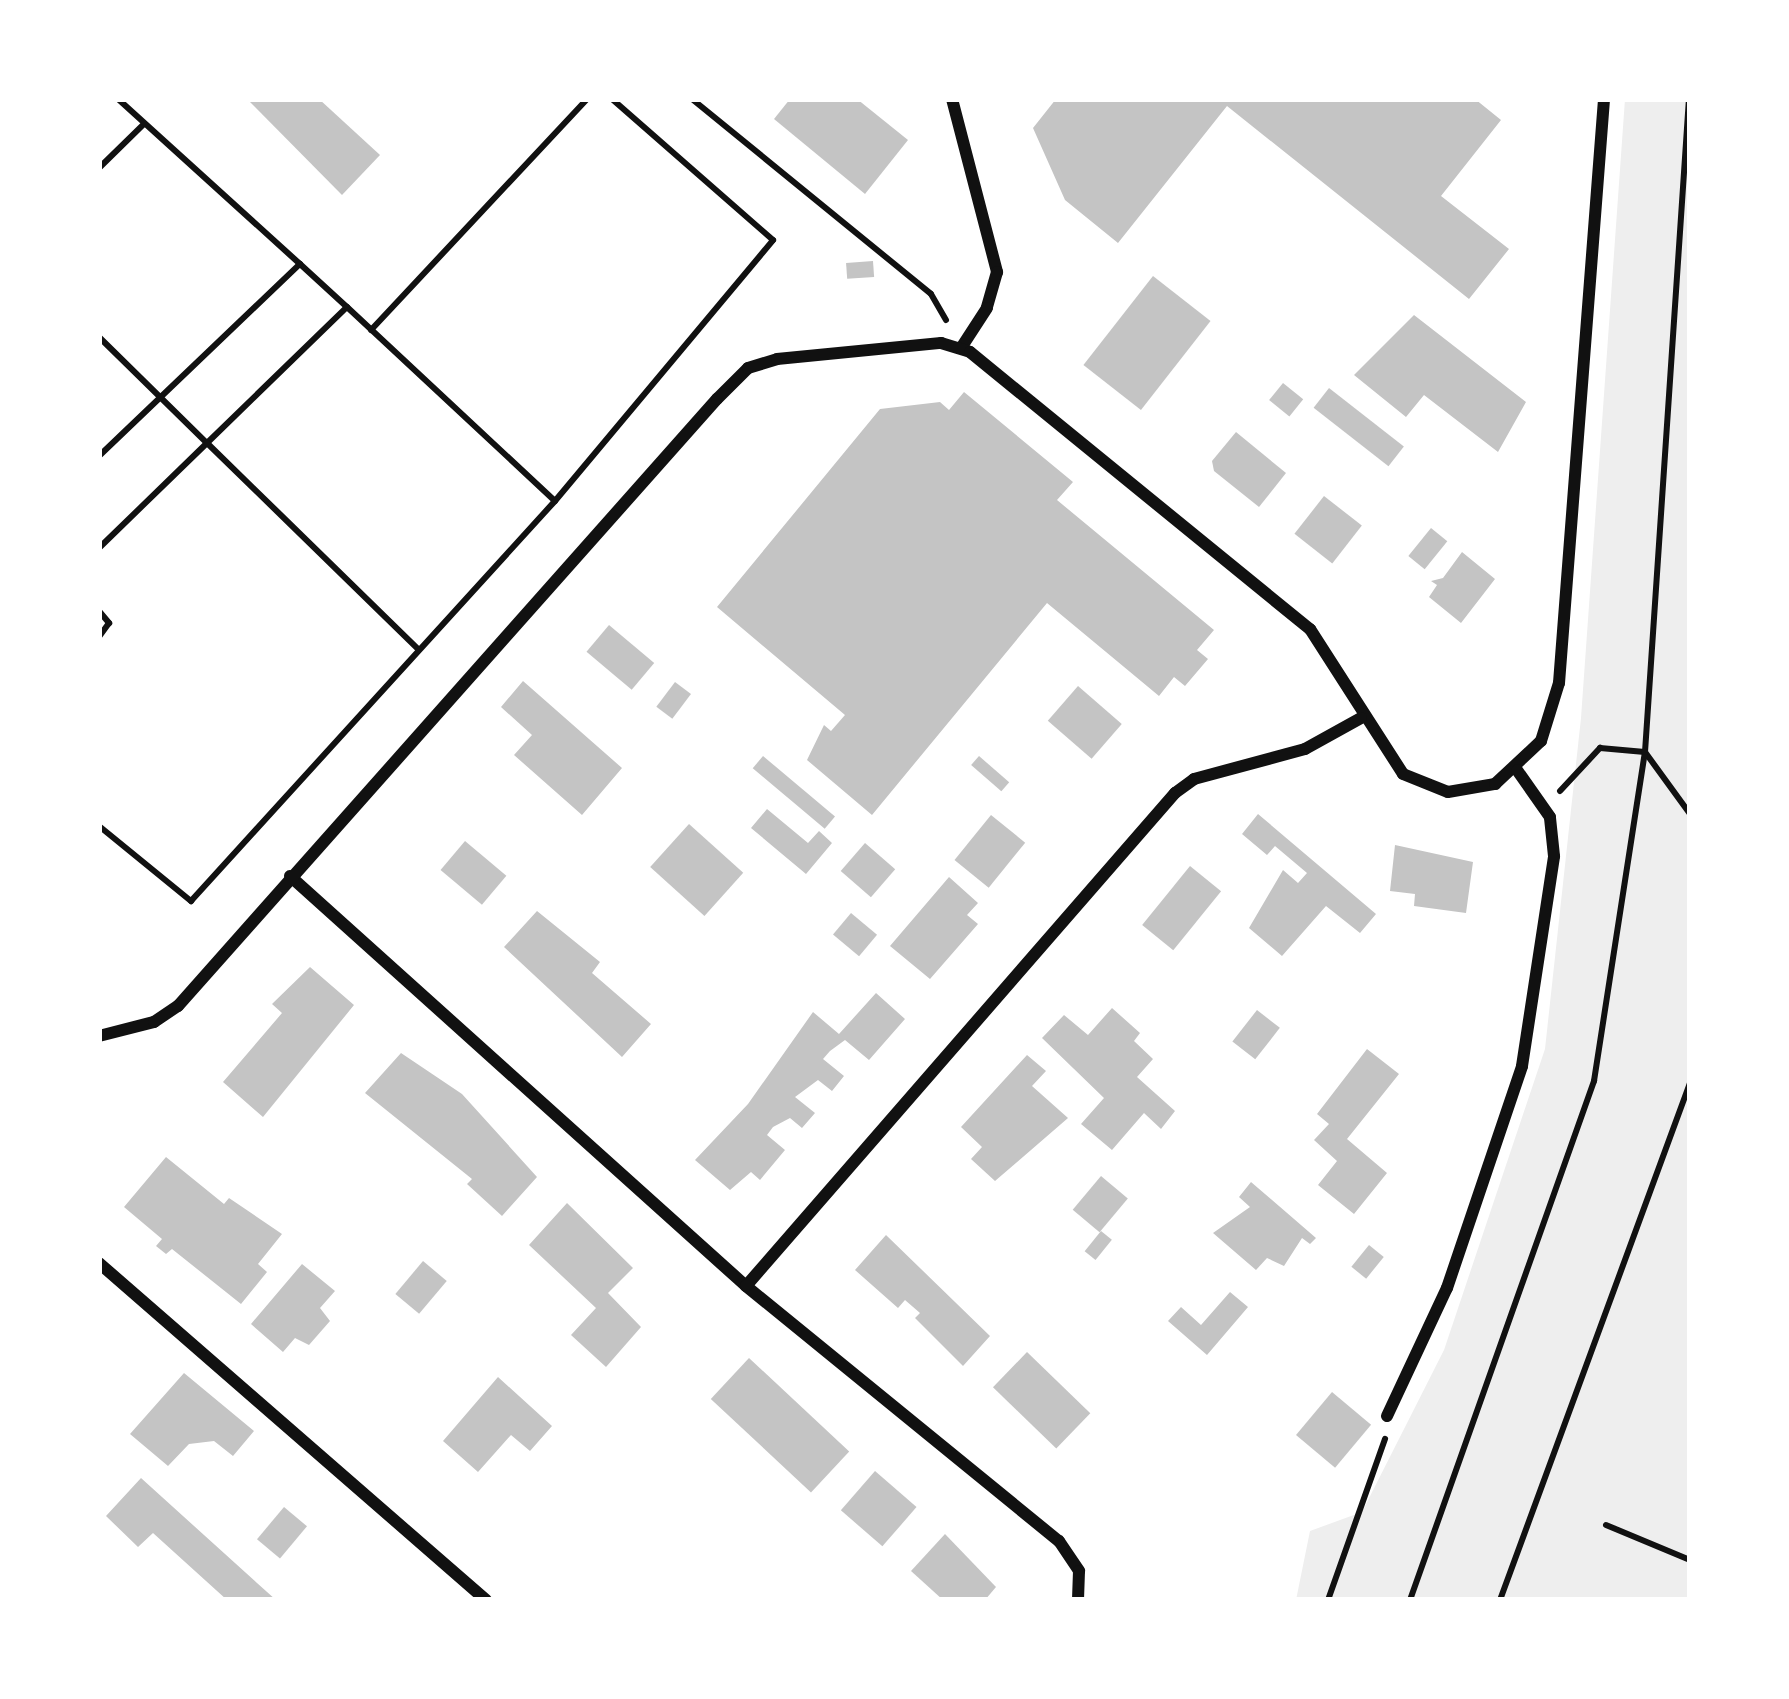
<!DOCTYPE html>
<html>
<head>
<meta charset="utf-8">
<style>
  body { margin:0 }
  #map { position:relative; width:1789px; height:1699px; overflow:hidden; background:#fff; font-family:Montserrat,sans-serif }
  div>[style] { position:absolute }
  .green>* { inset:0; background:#eee }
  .building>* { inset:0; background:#c4c4c4; transform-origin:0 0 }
  .path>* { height:6px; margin:-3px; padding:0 3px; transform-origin:3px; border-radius:3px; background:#111 }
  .minor>* { height:12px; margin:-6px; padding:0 6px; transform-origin:6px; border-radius:6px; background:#111 }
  span { translate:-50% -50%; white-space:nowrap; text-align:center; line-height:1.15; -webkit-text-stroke:9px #fff; paint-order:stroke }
  .frame { position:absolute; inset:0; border:102px solid #fff; pointer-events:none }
</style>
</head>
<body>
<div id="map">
  <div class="green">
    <i style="clip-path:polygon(1625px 99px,1690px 99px,1690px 1600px,1296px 1600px,1310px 1531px,1362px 1512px,1444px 1350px,1545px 1049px,1581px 718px)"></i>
  </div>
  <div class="building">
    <i style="clip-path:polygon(247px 99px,319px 99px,380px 155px,342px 195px)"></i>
    <i style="clip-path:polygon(790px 99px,857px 99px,908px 140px,865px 194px,774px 119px)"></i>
    <i style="clip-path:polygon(1056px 99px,1475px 99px,1501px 120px,1441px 196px,1509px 249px,1469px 299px,1227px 106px,1118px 243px,1065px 200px,1033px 128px)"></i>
    <i style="left:873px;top:261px;width:16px;height:27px;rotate:86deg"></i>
    <i style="left:1153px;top:276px;width:73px;height:113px;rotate:38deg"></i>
    <i style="clip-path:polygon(1414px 315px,1526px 402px,1498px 452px,1424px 395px,1406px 417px,1354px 375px)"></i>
    <i style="left:1283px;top:383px;width:26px;height:22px;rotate:39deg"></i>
    <i style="left:1329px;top:388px;width:95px;height:25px;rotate:38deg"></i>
    <i style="clip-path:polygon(964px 392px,1073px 482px,1057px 500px,1214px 630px,1197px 650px,1208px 659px,1185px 686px,1174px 677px,1159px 696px,1047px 603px,872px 815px,807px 760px,824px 725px,831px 731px,845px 715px,717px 607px,880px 409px,940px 402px,949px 410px)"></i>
    <i style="clip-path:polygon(1236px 432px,1286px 473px,1259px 507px,1214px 471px,1212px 461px)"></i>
    <i style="left:1324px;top:496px;width:48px;height:48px;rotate:38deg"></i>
    <i style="left:1431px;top:528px;width:21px;height:36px;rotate:39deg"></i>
    <i style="clip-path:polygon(1462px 552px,1495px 579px,1461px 623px,1429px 597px,1437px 585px,1431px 581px,1443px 578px)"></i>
    <i style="left:609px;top:625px;width:59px;height:35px;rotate:40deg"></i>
    <i style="clip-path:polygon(523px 681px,622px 768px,582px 815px,514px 755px,532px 735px,501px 707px)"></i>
    <i style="left:675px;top:682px;width:20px;height:31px;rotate:37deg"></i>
    <i style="left:1078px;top:686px;width:58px;height:46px;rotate:41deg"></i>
    <i style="left:763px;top:756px;width:94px;height:16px;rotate:40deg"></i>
    <i style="left:979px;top:756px;width:40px;height:12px;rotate:41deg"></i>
    <i style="clip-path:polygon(767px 809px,808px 843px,819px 831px,832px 843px,806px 874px,751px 828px)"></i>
    <i style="clip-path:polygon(1258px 814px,1376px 914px,1360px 933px,1326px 906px,1282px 956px,1249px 928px,1283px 870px,1298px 883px,1307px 873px,1275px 846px,1267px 855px,1242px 834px)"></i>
    <i style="left:991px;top:815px;width:44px;height:58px;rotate:39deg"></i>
    <i style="left:689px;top:824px;width:73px;height:58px;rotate:42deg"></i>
    <i style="left:465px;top:841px;width:54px;height:38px;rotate:40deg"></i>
    <i style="left:865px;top:843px;width:40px;height:37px;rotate:41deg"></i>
    <i style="clip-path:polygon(1395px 845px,1473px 862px,1466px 913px,1414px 906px,1415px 894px,1390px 891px)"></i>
    <i style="left:1190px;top:866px;width:40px;height:76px;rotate:39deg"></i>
    <i style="clip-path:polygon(949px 877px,978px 903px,967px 915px,978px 924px,930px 979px,890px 946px)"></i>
    <i style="clip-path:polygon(537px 911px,600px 962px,592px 973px,651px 1024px,622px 1057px,504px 947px)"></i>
    <i style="left:851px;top:913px;width:34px;height:28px;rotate:40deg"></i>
    <i style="clip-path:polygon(310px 967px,354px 1005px,263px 1117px,223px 1082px,282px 1013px,272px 1004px)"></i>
    <i style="clip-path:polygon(876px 993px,905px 1019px,869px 1060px,845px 1040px,830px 1051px,823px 1059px,844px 1076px,832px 1091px,818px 1080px,795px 1097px,815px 1113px,802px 1128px,790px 1118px,773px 1127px,767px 1135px,785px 1150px,760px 1180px,751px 1172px,730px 1190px,695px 1160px,748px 1104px,813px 1012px,839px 1034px)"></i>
    <i style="clip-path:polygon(1112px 1008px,1140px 1033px,1134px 1041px,1153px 1059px,1137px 1077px,1175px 1111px,1161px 1129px,1144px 1113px,1112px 1150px,1081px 1124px,1104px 1098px,1042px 1038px,1064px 1015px,1088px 1035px)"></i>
    <i style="left:1257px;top:1010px;width:29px;height:40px;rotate:38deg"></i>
    <i style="clip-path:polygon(1367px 1049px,1399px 1074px,1347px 1139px,1387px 1173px,1354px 1214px,1318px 1185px,1337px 1161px,1314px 1140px,1329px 1124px,1317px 1114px)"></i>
    <i style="clip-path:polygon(401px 1053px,462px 1094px,537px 1177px,502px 1216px,467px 1184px,472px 1179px,365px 1093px)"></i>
    <i style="clip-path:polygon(1027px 1055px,1046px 1071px,1032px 1086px,1068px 1118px,995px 1181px,971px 1159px,982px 1147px,961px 1127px)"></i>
    <i style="clip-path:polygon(166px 1157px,224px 1204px,229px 1198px,282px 1234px,258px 1264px,267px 1272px,241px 1304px,172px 1249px,166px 1254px,156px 1246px,162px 1239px,124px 1207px)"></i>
    <i style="left:1101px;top:1176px;width:35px;height:44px;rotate:40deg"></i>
    <i style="clip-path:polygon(1251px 1182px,1316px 1238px,1310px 1244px,1302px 1238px,1284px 1266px,1267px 1258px,1256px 1270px,1213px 1233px,1250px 1207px,1239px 1197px)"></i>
    <i style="clip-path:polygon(567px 1203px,633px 1268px,608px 1293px,641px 1327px,606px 1367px,571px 1335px,596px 1308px,529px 1245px)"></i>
    <i style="left:1101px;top:1231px;width:14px;height:26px;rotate:39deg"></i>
    <i style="clip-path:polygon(886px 1235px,990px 1336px,963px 1366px,915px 1318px,920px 1313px,905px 1300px,898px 1308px,855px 1270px)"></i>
    <i style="left:1369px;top:1245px;width:19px;height:28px;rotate:39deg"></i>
    <i style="left:423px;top:1261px;width:31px;height:43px;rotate:40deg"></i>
    <i style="clip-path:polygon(302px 1264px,335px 1291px,320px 1308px,330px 1321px,309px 1345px,295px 1338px,283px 1352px,251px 1324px)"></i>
    <i style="clip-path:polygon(1230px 1292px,1248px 1307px,1207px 1355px,1168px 1321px,1181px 1307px,1201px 1325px)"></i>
    <i style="left:1027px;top:1352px;width:88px;height:49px;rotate:44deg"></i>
    <i style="left:749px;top:1358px;width:137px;height:56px;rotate:43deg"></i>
    <i style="clip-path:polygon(184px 1373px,254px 1431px,233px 1456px,214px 1441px,189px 1444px,168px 1466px,130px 1434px)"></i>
    <i style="clip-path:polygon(498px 1377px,552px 1426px,530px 1451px,511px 1435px,478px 1472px,443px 1441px)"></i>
    <i style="left:1332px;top:1392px;width:51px;height:56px;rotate:40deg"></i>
    <i style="left:875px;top:1471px;width:55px;height:52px;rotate:41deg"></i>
    <i style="clip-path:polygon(141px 1478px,257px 1583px,276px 1600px,227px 1600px,153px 1533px,138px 1547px,106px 1516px)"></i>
    <i style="left:284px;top:1507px;width:30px;height:42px;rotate:40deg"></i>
    <i style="clip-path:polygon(945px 1534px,996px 1587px,985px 1600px,943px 1600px,911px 1571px)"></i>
  </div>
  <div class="path">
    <i style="left:692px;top:99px;width:308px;rotate:39.2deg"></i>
    <i style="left:931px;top:294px;width:30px;rotate:60deg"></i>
    <i style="left:99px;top:168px;width:63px;rotate:-44.4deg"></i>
    <i style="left:300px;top:264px;width:64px;rotate:42.5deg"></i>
    <i style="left:371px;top:330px;width:316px;rotate:-46.9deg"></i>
    <i style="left:99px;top:337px;width:151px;rotate:44.5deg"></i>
    <i style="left:207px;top:443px;width:195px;rotate:-44.2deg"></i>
    <i style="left:347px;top:307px;width:284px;rotate:43deg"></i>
    <i style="left:555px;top:501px;width:340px;rotate:-50.1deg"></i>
    <i style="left:773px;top:240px;width:214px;rotate:-138.8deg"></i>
    <i style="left:99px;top:456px;width:278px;rotate:-43.7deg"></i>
    <i style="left:300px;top:264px;width:246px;rotate:-137.8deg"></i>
    <i style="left:99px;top:548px;width:151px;rotate:-44.2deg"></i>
    <i style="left:207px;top:443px;width:295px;rotate:44.3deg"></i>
    <i style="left:99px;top:611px;width:16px;rotate:50deg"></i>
    <i style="left:109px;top:623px;width:17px;rotate:126deg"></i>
    <i style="left:1560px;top:791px;width:59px;rotate:-47.1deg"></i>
    <i style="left:1600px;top:748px;width:45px;rotate:5.1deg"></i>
    <i style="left:1645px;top:752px;width:77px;rotate:54deg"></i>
    <i style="left:99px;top:826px;width:119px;rotate:39.2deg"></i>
    <i style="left:191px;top:901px;width:541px;rotate:-47.7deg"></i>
    <i style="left:1606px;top:1525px;width:91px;rotate:22.6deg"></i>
    <i style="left:1328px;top:1600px;width:171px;rotate:-70.5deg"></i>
    <i style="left:1410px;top:1600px;width:551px;rotate:-70.48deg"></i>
    <i style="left:1594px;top:1081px;width:333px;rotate:-81.2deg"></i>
    <i style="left:1645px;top:752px;width:654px;rotate:-86.15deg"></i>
    <i style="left:1500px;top:1600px;width:551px;rotate:-69.82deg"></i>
  </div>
  <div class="minor">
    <i style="left:952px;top:99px;width:179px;rotate:75.4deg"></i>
    <i style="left:997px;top:272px;width:37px;rotate:106deg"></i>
    <i style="left:987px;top:308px;width:48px;rotate:123deg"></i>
    <i style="left:290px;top:876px;width:613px;rotate:41.96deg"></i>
    <i style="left:746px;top:1286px;width:404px;rotate:39.2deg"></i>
    <i style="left:1059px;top:1541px;width:36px;rotate:56deg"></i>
    <i style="left:1079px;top:1571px;width:29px;rotate:92deg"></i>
    <i style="left:99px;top:1036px;width:57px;rotate:-14.3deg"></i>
    <i style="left:154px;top:1022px;width:29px;rotate:-34deg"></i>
    <i style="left:178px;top:1006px;width:812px;rotate:-48.4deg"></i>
    <i style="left:717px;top:399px;width:44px;rotate:-45deg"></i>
    <i style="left:748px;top:368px;width:30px;rotate:-17deg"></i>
    <i style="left:777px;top:359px;width:165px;rotate:-5.6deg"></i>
    <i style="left:941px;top:343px;width:30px;rotate:17deg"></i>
    <i style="left:970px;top:352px;width:439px;rotate:39.2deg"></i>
    <i style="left:1310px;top:629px;width:172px;rotate:57.3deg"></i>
    <i style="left:1403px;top:774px;width:48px;rotate:21.8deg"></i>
    <i style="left:1448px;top:792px;width:48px;rotate:-9.7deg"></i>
    <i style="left:1495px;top:784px;width:63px;rotate:-43.1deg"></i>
    <i style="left:1541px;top:741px;width:61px;rotate:-72.8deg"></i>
    <i style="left:1559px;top:683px;width:586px;rotate:-85.59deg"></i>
    <i style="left:99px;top:1263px;width:513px;rotate:41.05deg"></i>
    <i style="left:746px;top:1286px;width:654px;rotate:-48.97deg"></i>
    <i style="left:1175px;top:793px;width:24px;rotate:-36deg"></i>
    <i style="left:1194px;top:779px;width:115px;rotate:-15.1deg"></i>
    <i style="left:1305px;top:749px;width:64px;rotate:-29deg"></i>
    <i style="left:1387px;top:1416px;width:141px;rotate:-64.9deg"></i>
    <i style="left:1447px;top:1288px;width:234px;rotate:-71.3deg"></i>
    <i style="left:1522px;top:1066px;width:212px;rotate:-81.3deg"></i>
    <i style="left:1554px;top:856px;width:39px;rotate:-96deg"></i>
    <i style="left:1550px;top:817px;width:57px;rotate:-125.1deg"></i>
  </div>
  <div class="frame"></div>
</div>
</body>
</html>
